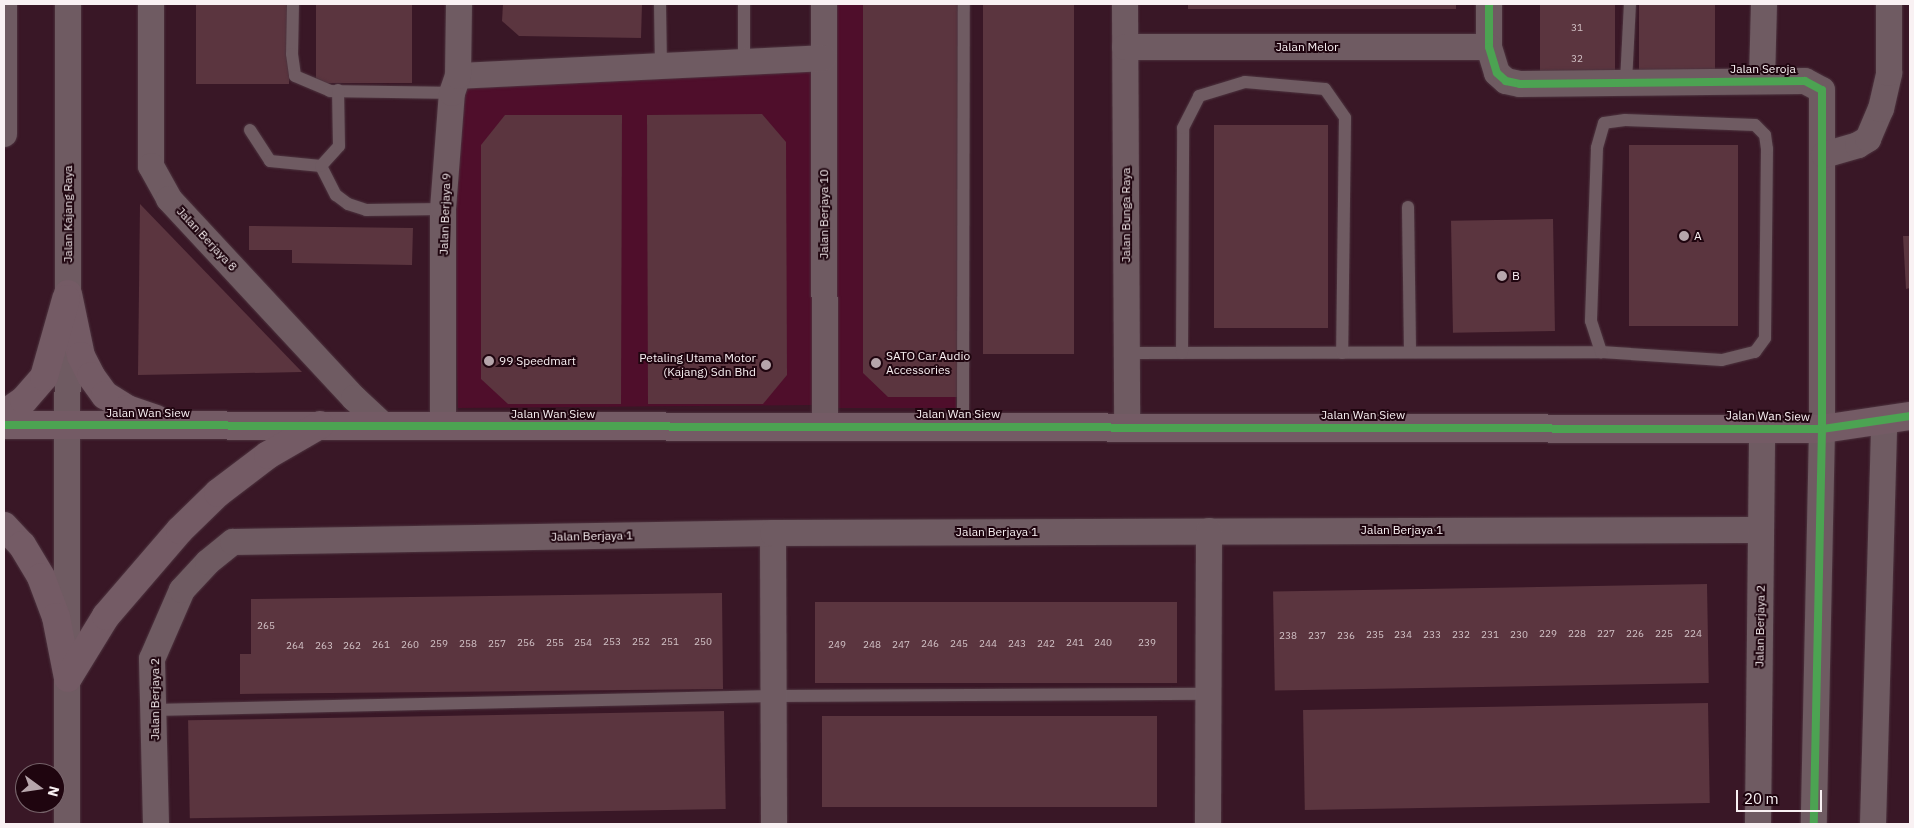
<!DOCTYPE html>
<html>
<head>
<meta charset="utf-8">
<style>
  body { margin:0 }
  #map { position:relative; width:1914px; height:828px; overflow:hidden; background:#391726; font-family:"IBM Plex Sans",sans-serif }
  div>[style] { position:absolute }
  .built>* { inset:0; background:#4f0e2b; transform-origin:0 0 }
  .building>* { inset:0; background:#5b353f; transform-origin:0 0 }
  .roads { filter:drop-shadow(0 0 1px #4d343f) drop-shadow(0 0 1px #4d343f) }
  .lane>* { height:12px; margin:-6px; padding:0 6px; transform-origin:6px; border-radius:6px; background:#6f5b62 }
  .street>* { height:26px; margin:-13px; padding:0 13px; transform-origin:13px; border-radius:13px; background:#6f5b62 }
  .secondary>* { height:28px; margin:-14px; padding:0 14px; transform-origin:14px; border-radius:14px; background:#745b65 }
  .cycleway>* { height:8px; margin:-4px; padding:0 4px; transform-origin:4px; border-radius:4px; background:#4ca352 }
  .dots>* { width:14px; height:14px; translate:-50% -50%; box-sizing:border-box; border:2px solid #1f050f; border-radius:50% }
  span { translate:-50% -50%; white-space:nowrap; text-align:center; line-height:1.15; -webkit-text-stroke:4px #1f050f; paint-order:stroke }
  .number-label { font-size:10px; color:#d2c2c6 }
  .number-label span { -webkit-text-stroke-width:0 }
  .street-label { font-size:12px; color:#f9f1f3 }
  .poi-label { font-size:12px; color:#f9f1f3 }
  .left { translate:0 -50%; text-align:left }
  .right { translate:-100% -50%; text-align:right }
  .frame { position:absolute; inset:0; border:5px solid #f9f1f3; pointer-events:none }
  .north { position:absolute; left:15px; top:763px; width:50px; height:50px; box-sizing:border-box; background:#1f050f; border:1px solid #76636a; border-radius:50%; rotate:104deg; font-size:14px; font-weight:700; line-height:20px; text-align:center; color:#f9f1f3 }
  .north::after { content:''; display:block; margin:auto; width:18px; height:22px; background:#b6a5ab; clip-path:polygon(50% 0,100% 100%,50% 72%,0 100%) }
  .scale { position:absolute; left:1736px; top:790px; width:86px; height:22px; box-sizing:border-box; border:2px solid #f9f1f3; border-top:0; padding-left:6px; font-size:15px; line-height:18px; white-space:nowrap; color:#f9f1f3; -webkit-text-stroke:4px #1f050f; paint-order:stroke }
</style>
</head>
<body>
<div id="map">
  <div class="built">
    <i style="left:837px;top:4px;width:119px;height:404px"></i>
    <i style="clip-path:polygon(814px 71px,815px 405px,458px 408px,453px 212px,463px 88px)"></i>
  </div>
  <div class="building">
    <i style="left:196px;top:4px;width:93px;height:80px"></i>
    <i style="left:316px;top:4px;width:96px;height:79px"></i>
    <i style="clip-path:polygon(503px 4px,642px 4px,641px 38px,519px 36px,502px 21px)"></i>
    <i style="clip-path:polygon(863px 4px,958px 4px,959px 397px,888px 397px,863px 373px)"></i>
    <i style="left:983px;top:4px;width:91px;height:350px"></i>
    <i style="left:1188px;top:4px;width:268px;height:5px"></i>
    <i style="left:1540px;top:4px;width:75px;height:71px"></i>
    <i style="left:1639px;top:4px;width:76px;height:71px"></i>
    <i style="clip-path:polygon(762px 114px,786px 142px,787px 375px,763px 404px,648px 404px,647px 115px)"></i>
    <i style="clip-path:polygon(505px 115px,622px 115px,621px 404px,508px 404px,481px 379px,481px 145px)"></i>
    <i style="left:1328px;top:125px;width:203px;height:114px;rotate:90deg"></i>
    <i style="left:1738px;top:145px;width:181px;height:109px;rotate:90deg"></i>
    <i style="clip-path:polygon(140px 204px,302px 372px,138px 375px)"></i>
    <i style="left:1553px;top:219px;width:112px;height:102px;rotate:89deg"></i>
    <i style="clip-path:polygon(249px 226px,413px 228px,412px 265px,292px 263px,292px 250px,249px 250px)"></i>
    <i style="clip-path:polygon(1903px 236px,1910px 236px,1910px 288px,1906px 289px)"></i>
    <i style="left:1707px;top:584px;width:99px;height:434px;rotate:89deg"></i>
    <i style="clip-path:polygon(722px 593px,723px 689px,240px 694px,240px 654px,251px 654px,251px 599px)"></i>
    <i style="left:1177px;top:602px;width:81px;height:362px;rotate:90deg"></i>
    <i style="left:1708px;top:703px;width:100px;height:405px;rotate:89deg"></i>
    <i style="left:724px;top:711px;width:98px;height:536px;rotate:89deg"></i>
    <i style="left:1157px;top:716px;width:91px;height:335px;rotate:90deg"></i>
  </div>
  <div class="roads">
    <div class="lane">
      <i style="left:293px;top:4px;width:50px;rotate:91.1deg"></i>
      <i style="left:292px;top:54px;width:22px;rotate:82deg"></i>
      <i style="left:295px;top:76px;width:38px;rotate:23deg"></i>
      <i style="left:330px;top:91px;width:122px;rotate:0.9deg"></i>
      <i style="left:660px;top:4px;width:61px;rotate:89.1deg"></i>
      <i style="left:744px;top:4px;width:58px;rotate:90deg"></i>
      <i style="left:1626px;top:82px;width:78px;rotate:-87.1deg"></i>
      <i style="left:250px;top:130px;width:37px;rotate:57deg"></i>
      <i style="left:270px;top:161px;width:51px;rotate:5.6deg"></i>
      <i style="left:321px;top:166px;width:33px;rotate:63deg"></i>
      <i style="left:336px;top:195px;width:15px;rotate:37deg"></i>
      <i style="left:348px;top:204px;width:19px;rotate:18deg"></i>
      <i style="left:366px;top:210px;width:77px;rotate:-0.7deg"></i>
      <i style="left:321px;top:166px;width:27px;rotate:-48deg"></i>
      <i style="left:339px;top:146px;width:56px;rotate:-91deg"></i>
      <i style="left:1408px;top:207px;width:145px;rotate:89.2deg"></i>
      <i style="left:1127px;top:353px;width:474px;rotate:-0.1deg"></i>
      <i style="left:1601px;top:352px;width:121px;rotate:3.8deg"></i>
      <i style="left:1722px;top:360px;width:34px;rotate:-14deg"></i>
      <i style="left:1755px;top:352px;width:17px;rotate:-54deg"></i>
      <i style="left:1765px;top:338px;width:189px;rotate:-89.4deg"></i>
      <i style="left:1767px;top:149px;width:14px;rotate:-98deg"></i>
      <i style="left:1765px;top:135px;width:14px;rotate:-135deg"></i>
      <i style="left:1755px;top:125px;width:130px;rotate:-177.8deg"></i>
      <i style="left:1625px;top:120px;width:21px;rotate:172deg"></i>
      <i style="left:1604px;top:123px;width:26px;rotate:106deg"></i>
      <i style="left:1597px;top:148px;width:173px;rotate:92deg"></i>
      <i style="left:1591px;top:321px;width:33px;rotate:72deg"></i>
      <i style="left:1182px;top:353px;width:225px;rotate:-89.7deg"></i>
      <i style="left:1183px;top:128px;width:36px;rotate:-63deg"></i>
      <i style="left:1199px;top:96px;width:48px;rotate:-16.9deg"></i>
      <i style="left:1245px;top:82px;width:80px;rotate:5deg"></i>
      <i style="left:1325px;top:89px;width:35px;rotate:55deg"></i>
      <i style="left:1345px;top:118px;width:235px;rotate:90.7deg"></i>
      <i style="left:963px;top:425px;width:421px;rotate:-89.9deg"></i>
      <i style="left:153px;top:710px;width:620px;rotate:-1.29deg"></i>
      <i style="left:773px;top:696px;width:436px;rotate:-0.3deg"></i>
    </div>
    <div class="street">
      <i style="left:151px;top:4px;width:162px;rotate:90deg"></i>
      <i style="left:151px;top:166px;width:38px;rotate:61deg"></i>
      <i style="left:169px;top:199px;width:272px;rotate:47.1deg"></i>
      <i style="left:354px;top:398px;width:40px;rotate:43deg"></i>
      <i style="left:824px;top:4px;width:421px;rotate:89.9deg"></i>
      <i style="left:1125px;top:4px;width:422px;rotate:89.7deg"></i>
      <i style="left:1489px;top:4px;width:43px;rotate:90deg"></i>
      <i style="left:1489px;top:47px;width:27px;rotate:73deg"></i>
      <i style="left:1497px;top:73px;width:12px;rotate:42deg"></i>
      <i style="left:1506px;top:81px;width:14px;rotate:12deg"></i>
      <i style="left:1520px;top:84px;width:285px;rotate:-0.6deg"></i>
      <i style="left:1805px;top:81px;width:19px;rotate:28deg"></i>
      <i style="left:1822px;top:90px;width:339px;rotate:90deg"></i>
      <i style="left:1822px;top:429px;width:395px;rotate:91.2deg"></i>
      <i style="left:1125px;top:47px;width:364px"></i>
      <i style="left:458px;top:76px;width:366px;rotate:-2.8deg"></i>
      <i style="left:1762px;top:80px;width:76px;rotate:-88.5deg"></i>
      <i style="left:4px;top:134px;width:130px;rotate:-90deg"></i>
      <i style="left:1824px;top:155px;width:35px;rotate:-16deg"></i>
      <i style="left:1858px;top:145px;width:12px;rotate:-31deg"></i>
      <i style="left:1868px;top:139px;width:33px;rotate:-67deg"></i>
      <i style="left:1881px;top:109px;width:37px;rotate:-77deg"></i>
      <i style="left:1889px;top:73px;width:69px;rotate:-90deg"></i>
      <i style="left:443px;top:425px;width:216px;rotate:-90deg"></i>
      <i style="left:443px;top:209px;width:116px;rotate:-85.6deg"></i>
      <i style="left:452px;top:93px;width:18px;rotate:-71deg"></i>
      <i style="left:458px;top:76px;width:72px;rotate:-89.2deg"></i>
      <i style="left:773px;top:533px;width:291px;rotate:89.8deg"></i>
      <i style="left:67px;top:824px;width:820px;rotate:-89.93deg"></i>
      <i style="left:156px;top:824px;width:165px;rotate:-91.4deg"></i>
      <i style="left:152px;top:659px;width:75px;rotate:-66.5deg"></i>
      <i style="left:182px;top:590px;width:38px;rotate:-47deg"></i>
      <i style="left:208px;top:562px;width:32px;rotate:-39deg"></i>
      <i style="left:233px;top:542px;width:540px;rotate:-0.95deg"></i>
      <i style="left:773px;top:533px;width:988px;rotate:-0.17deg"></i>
      <i style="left:1208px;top:824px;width:293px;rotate:-89.8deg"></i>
      <i style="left:1758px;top:824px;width:397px;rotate:-89.4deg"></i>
      <i style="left:1873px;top:824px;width:402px;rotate:-88.4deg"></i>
    </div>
    <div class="secondary">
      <i style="left:68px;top:294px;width:63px;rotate:78.2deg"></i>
      <i style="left:81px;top:356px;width:22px;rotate:63deg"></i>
      <i style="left:91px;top:376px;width:24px;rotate:54deg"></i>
      <i style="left:105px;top:395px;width:26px;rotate:32deg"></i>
      <i style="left:127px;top:409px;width:31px;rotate:19deg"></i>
      <i style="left:4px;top:414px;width:24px;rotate:-35deg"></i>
      <i style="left:24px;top:400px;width:30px;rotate:-49deg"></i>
      <i style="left:44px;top:377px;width:81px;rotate:-74.2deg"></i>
      <i style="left:4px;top:425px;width:1818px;rotate:0.13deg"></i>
      <i style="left:1822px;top:429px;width:89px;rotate:-8.4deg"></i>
      <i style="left:4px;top:526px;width:26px;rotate:47deg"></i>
      <i style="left:22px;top:545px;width:37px;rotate:59deg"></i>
      <i style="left:41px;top:577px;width:43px;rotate:69.4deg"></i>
      <i style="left:56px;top:617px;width:62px;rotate:78.9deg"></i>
      <i style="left:68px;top:678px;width:73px;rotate:-58.5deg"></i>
      <i style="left:106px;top:616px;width:113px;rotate:-49.3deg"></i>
      <i style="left:180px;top:530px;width:53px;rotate:-44.2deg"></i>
      <i style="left:218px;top:493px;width:63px;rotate:-37.2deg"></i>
      <i style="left:268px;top:455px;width:60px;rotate:-30deg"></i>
    </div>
  </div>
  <div class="cycleway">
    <i style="left:1489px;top:4px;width:43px;rotate:90deg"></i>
    <i style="left:1489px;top:47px;width:27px;rotate:73deg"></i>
    <i style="left:1497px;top:73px;width:12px;rotate:42deg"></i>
    <i style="left:1506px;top:81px;width:14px;rotate:12deg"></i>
    <i style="left:1520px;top:84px;width:285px;rotate:-0.6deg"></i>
    <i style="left:1805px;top:81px;width:19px;rotate:28deg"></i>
    <i style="left:1822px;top:90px;width:339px;rotate:90deg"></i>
    <i style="left:1822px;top:429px;width:395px;rotate:91.2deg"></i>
    <i style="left:4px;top:425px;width:1818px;rotate:0.13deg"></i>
    <i style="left:1822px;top:429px;width:89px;rotate:-8.4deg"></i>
  </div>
  <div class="dots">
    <i style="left:1684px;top:236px;background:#b6a5ab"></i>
    <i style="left:1502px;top:276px;background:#b6a5ab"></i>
    <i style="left:489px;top:361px;background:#b6a5ab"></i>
    <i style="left:876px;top:363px;background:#b6a5ab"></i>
    <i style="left:766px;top:365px;background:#b6a5ab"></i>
  </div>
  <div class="number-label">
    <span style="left:1577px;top:28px">31</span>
    <span style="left:1577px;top:59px">32</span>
    <span style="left:266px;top:626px">265</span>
    <span style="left:1548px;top:634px">229</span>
    <span style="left:1577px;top:634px">228</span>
    <span style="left:1606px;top:634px">227</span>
    <span style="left:1635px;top:634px">226</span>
    <span style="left:1664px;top:634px">225</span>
    <span style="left:1693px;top:634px">224</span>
    <span style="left:1375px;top:635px">235</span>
    <span style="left:1403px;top:635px">234</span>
    <span style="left:1432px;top:635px">233</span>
    <span style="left:1461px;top:635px">232</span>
    <span style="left:1490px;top:635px">231</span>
    <span style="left:1519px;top:635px">230</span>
    <span style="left:1288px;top:636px">238</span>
    <span style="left:1317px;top:636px">237</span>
    <span style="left:1346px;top:636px">236</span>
    <span style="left:612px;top:642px">253</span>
    <span style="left:641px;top:642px">252</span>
    <span style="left:670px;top:642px">251</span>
    <span style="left:703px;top:642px">250</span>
    <span style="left:526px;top:643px">256</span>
    <span style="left:555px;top:643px">255</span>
    <span style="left:583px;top:643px">254</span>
    <span style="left:1075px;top:643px">241</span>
    <span style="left:1103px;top:643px">240</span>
    <span style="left:1147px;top:643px">239</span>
    <span style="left:439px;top:644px">259</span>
    <span style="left:468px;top:644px">258</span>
    <span style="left:497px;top:644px">257</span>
    <span style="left:930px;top:644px">246</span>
    <span style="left:959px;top:644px">245</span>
    <span style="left:988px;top:644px">244</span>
    <span style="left:1017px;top:644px">243</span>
    <span style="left:1046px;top:644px">242</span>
    <span style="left:381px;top:645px">261</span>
    <span style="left:410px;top:645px">260</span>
    <span style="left:837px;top:645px">249</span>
    <span style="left:872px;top:645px">248</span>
    <span style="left:901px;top:645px">247</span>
    <span style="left:295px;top:646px">264</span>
    <span style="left:324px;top:646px">263</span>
    <span style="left:352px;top:646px">262</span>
  </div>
  <div class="street-label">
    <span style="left:1307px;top:47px">Jalan Melor</span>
    <span style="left:1763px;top:69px">Jalan Seroja</span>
    <span style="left:68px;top:214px;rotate:-90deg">Jalan Kajang Raya</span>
    <span style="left:445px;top:214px;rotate:-88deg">Jalan Berjaya 9</span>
    <span style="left:824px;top:214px;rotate:-90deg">Jalan Berjaya 10</span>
    <span style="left:1126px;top:215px;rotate:-90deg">Jalan Bunga Raya</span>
    <span style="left:207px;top:239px;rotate:47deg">Jalan Berjaya 8</span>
    <span style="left:148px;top:413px">Jalan Wan Siew</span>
    <span style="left:553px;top:414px">Jalan Wan Siew</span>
    <span style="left:958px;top:414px">Jalan Wan Siew</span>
    <span style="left:1363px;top:415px">Jalan Wan Siew</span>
    <span style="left:1768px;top:416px;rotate:1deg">Jalan Wan Siew</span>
    <span style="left:1402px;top:530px">Jalan Berjaya 1</span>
    <span style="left:997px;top:532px">Jalan Berjaya 1</span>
    <span style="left:592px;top:536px;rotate:-1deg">Jalan Berjaya 1</span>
    <span style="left:1760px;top:626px;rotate:-89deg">Jalan Berjaya 2</span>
    <span style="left:155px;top:699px;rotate:-90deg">Jalan Berjaya 2</span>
  </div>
  <div class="poi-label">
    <span class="left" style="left:1694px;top:236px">A</span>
    <span class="left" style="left:1512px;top:276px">B</span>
    <span class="left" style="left:886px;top:363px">SATO Car Audio<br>Accessories</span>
    <span class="right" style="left:756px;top:365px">Petaling Utama Motor<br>(Kajang) Sdn Bhd</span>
    <span class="left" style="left:499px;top:361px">99 Speedmart</span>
  </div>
  <div class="frame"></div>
  <div class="north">N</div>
  <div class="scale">20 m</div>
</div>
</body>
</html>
